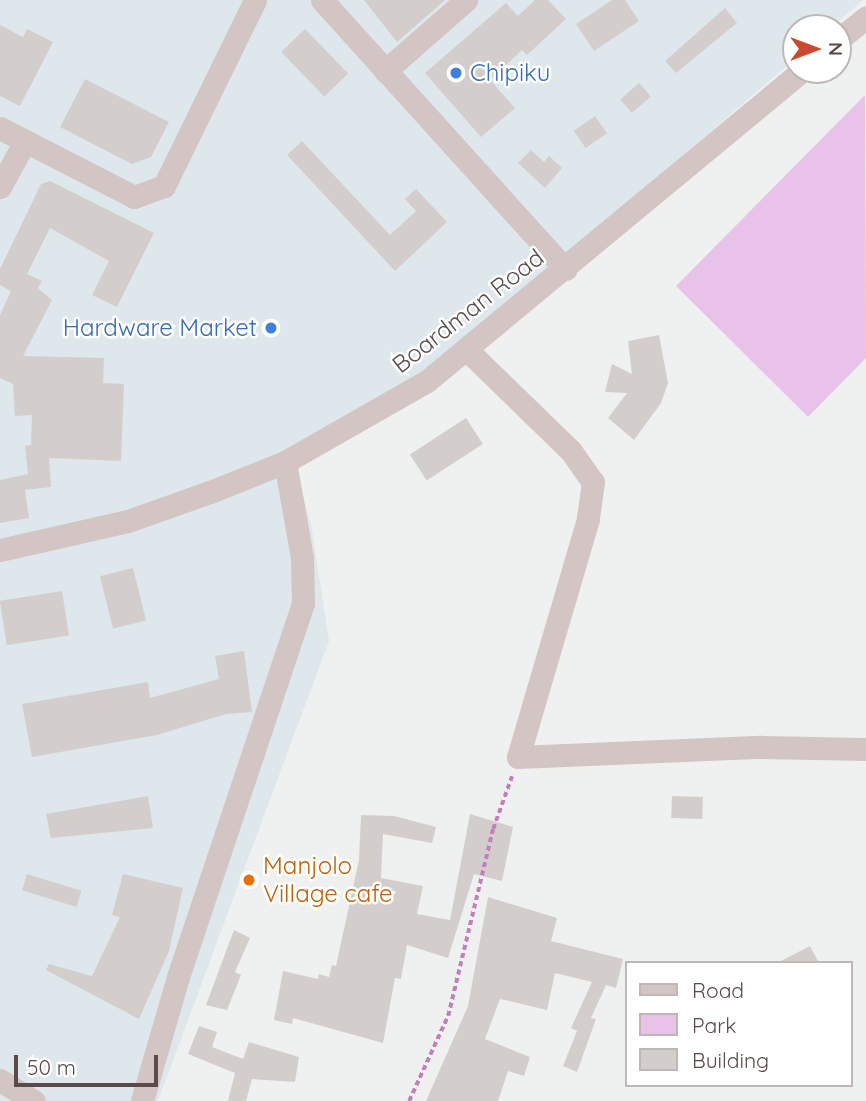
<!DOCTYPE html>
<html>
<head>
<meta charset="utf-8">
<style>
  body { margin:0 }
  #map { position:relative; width:866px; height:1101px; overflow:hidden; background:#eff1f0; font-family:Quicksand,sans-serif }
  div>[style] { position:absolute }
  .commercial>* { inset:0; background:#dee7ec }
  .green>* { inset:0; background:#e9c2ea }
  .building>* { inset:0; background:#d3cecc; transform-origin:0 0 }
  .path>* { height:3.5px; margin-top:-1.75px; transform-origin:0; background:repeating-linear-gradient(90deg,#c47ebc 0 5px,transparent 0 8.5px) }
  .minor>* { height:23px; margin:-11.5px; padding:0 11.5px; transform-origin:11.5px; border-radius:11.5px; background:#d2c5c4 }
  .dots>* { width:19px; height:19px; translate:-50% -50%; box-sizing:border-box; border:4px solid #fff; border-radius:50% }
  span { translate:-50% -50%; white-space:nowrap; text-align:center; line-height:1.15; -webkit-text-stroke:5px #fff; paint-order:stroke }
  .shop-label { font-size:24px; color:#366cbe }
  .left { translate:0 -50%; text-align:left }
  .right { translate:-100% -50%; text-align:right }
  .street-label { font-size:24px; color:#5a4a49 }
  .food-label { font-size:24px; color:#c56008 }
  .legend { position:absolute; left:625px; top:961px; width:228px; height:126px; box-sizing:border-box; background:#fff; border:2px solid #bdb7b6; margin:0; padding:9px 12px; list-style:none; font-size:21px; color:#5a4a49 }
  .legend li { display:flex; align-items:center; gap:14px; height:35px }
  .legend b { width:35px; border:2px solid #bdb7b6 }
  .north { position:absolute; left:782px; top:14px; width:70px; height:70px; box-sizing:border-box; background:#fff; border:2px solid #bdb7b6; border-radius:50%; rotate:90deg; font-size:19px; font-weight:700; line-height:28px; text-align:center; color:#5a4a49 }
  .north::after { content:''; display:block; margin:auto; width:24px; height:32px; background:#cc482e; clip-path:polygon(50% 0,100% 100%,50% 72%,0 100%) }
  .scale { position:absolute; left:14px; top:1055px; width:144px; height:32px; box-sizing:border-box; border:4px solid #5a4a49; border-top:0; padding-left:9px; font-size:21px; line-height:24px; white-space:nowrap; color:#5a4a49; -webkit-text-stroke:5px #fff; paint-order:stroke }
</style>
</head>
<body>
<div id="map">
  <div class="commercial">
    <i style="clip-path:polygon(0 0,863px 0,831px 28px,796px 28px,796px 58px,435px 369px,290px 448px,311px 524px,329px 641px,158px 1101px,0 1101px)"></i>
  </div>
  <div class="green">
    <i style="clip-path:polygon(865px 95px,866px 358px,808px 417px,676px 286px)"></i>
  </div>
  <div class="building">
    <i style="clip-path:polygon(364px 0,445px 0,397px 42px)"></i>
    <i style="clip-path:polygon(535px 0,548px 0,566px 19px,527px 55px,522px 50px,490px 80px,515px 108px,481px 137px,425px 73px,506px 3px,518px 16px)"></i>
    <i style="clip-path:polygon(612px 0,625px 0,639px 21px,594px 51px,576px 24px)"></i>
    <i style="clip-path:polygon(725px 8px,737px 23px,676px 73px,665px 61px)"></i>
    <i style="clip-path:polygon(0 25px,23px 37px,27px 29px,53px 42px,20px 106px,0 96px)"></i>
    <i style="left:305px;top:29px;width:62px;height:33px;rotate:46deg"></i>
    <i style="clip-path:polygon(85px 79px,169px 122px,151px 157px,132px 164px,60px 127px)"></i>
    <i style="left:639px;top:83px;width:18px;height:25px;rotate:49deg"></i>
    <i style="left:595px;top:116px;width:21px;height:26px;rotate:55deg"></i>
    <i style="clip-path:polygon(302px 141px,390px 235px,416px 211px,405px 199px,416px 189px,447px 222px,395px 271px,287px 155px)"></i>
    <i style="clip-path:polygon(531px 150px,544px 162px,549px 156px,562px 168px,545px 188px,518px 163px)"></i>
    <i style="clip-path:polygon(50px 181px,154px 233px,117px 307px,92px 295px,109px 261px,50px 228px,27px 274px,42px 281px,38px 288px,52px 300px,23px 356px,104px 358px,103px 383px,124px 384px,121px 461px,49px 458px,51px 487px,25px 490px,29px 518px,0 523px,0 480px,28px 474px,25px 446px,31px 445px,32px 415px,15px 416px,13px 384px,0 378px,0 315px,11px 291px,0 285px,0 269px,41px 184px)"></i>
    <i style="clip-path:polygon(659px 335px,668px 383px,661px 403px,634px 440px,608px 418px,627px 393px,605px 392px,612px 364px,632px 374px,628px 341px)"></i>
    <i style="left:466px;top:418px;width:31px;height:67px;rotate:57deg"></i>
    <i style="left:133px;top:568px;width:54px;height:34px;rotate:76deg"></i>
    <i style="left:62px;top:591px;width:45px;height:63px;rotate:81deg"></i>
    <i style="clip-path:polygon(244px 651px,252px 712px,226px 714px,157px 735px,32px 757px,22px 704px,148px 682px,150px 698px,219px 679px,215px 656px)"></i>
    <i style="clip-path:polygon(148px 796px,153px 828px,51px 838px,46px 814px)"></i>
    <i style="left:672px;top:796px;width:31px;height:22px;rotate:2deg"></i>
    <i style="clip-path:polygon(470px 814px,513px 827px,502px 881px,474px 874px,448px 958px,407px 945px,401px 979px,395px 978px,383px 1043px,293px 1018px,292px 1024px,274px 1020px,283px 971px,318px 979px,319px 974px,329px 977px,332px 965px,336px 966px,359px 860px,361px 815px,394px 816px,436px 827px,432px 843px,383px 834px,381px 878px,423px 886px,417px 914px,450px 920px)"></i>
    <i style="left:27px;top:874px;width:57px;height:17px;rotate:17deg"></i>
    <i style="clip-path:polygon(123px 874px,183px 888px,169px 951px,139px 1019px,46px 970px,49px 964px,92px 976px,120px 917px,112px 915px)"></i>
    <i style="clip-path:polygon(488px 897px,557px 918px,551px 941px,623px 959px,616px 988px,606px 985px,591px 1018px,596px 1019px,577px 1072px,563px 1066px,577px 1031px,571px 1028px,592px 982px,555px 973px,547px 1010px,500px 999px,485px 1039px,530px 1057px,524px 1076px,508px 1071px,498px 1101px,426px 1101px,468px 1006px)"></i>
    <i style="clip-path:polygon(234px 930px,250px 938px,235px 972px,241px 975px,227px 1010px,206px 1005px)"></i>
    <i style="clip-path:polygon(810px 946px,819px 963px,777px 963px)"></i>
    <i style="clip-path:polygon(199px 1026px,217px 1032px,212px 1047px,243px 1059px,249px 1042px,299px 1057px,295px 1082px,252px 1079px,246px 1101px,228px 1101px,235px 1073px,188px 1054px)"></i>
  </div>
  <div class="path">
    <i style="left:409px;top:1101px;width:94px;rotate:-65.4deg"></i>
    <i style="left:448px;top:1016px;width:192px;rotate:-76.5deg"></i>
    <i style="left:493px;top:829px;width:56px;rotate:-70.3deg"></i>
  </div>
  <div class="minor">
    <i style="left:322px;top:0;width:363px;rotate:47.9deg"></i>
    <i style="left:838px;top:40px;width:36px;rotate:-39deg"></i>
    <i style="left:385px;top:71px;width:108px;rotate:-41.2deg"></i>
    <i style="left:0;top:128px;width:151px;rotate:27.2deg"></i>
    <i style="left:134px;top:197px;width:32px;rotate:-20deg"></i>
    <i style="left:164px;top:186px;width:207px;rotate:-63.9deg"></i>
    <i style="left:0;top:187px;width:52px;rotate:-61.5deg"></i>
    <i style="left:466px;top:349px;width:146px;rotate:44.2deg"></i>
    <i style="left:571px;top:451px;width:38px;rotate:55deg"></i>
    <i style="left:593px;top:482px;width:37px;rotate:98deg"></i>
    <i style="left:588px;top:519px;width:248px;rotate:106.4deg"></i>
    <i style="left:518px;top:757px;width:243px;rotate:-2.4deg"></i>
    <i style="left:761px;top:747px;width:105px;rotate:1.1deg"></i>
    <i style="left:0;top:550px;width:131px;rotate:-12.8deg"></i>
    <i style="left:128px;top:521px;width:87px;rotate:-19.5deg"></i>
    <i style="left:210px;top:492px;width:81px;rotate:-21.8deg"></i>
    <i style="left:285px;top:462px;width:163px;rotate:-29.7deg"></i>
    <i style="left:427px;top:381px;width:488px;rotate:-39.6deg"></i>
    <i style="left:0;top:1080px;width:40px;rotate:32deg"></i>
    <i style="left:142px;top:1101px;width:129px;rotate:-73.8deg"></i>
    <i style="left:178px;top:977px;width:394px;rotate:-71.5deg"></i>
    <i style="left:303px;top:603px;width:45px;rotate:-91.3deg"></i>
    <i style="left:302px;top:558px;width:97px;rotate:-100deg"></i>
  </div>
  <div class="dots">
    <i style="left:456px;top:73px;background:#3f7fe0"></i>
    <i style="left:271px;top:328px;background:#3f7fe0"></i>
    <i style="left:249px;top:880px;background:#e8710a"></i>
  </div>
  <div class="shop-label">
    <span class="left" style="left:470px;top:73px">Chipiku</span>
    <span class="right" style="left:257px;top:328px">Hardware Market</span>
  </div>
  <div class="street-label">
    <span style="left:468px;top:311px;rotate:-38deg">Boardman Road</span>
  </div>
  <div class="food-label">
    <span class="left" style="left:263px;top:880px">Manjolo<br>Village cafe</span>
  </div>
  <ul class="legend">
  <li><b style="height:9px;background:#d2c5c4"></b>Road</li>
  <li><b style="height:19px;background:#e9c2ea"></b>Park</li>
  <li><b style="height:19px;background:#d3cecc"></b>Building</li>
  </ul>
  <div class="north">N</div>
  <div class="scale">50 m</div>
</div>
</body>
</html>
